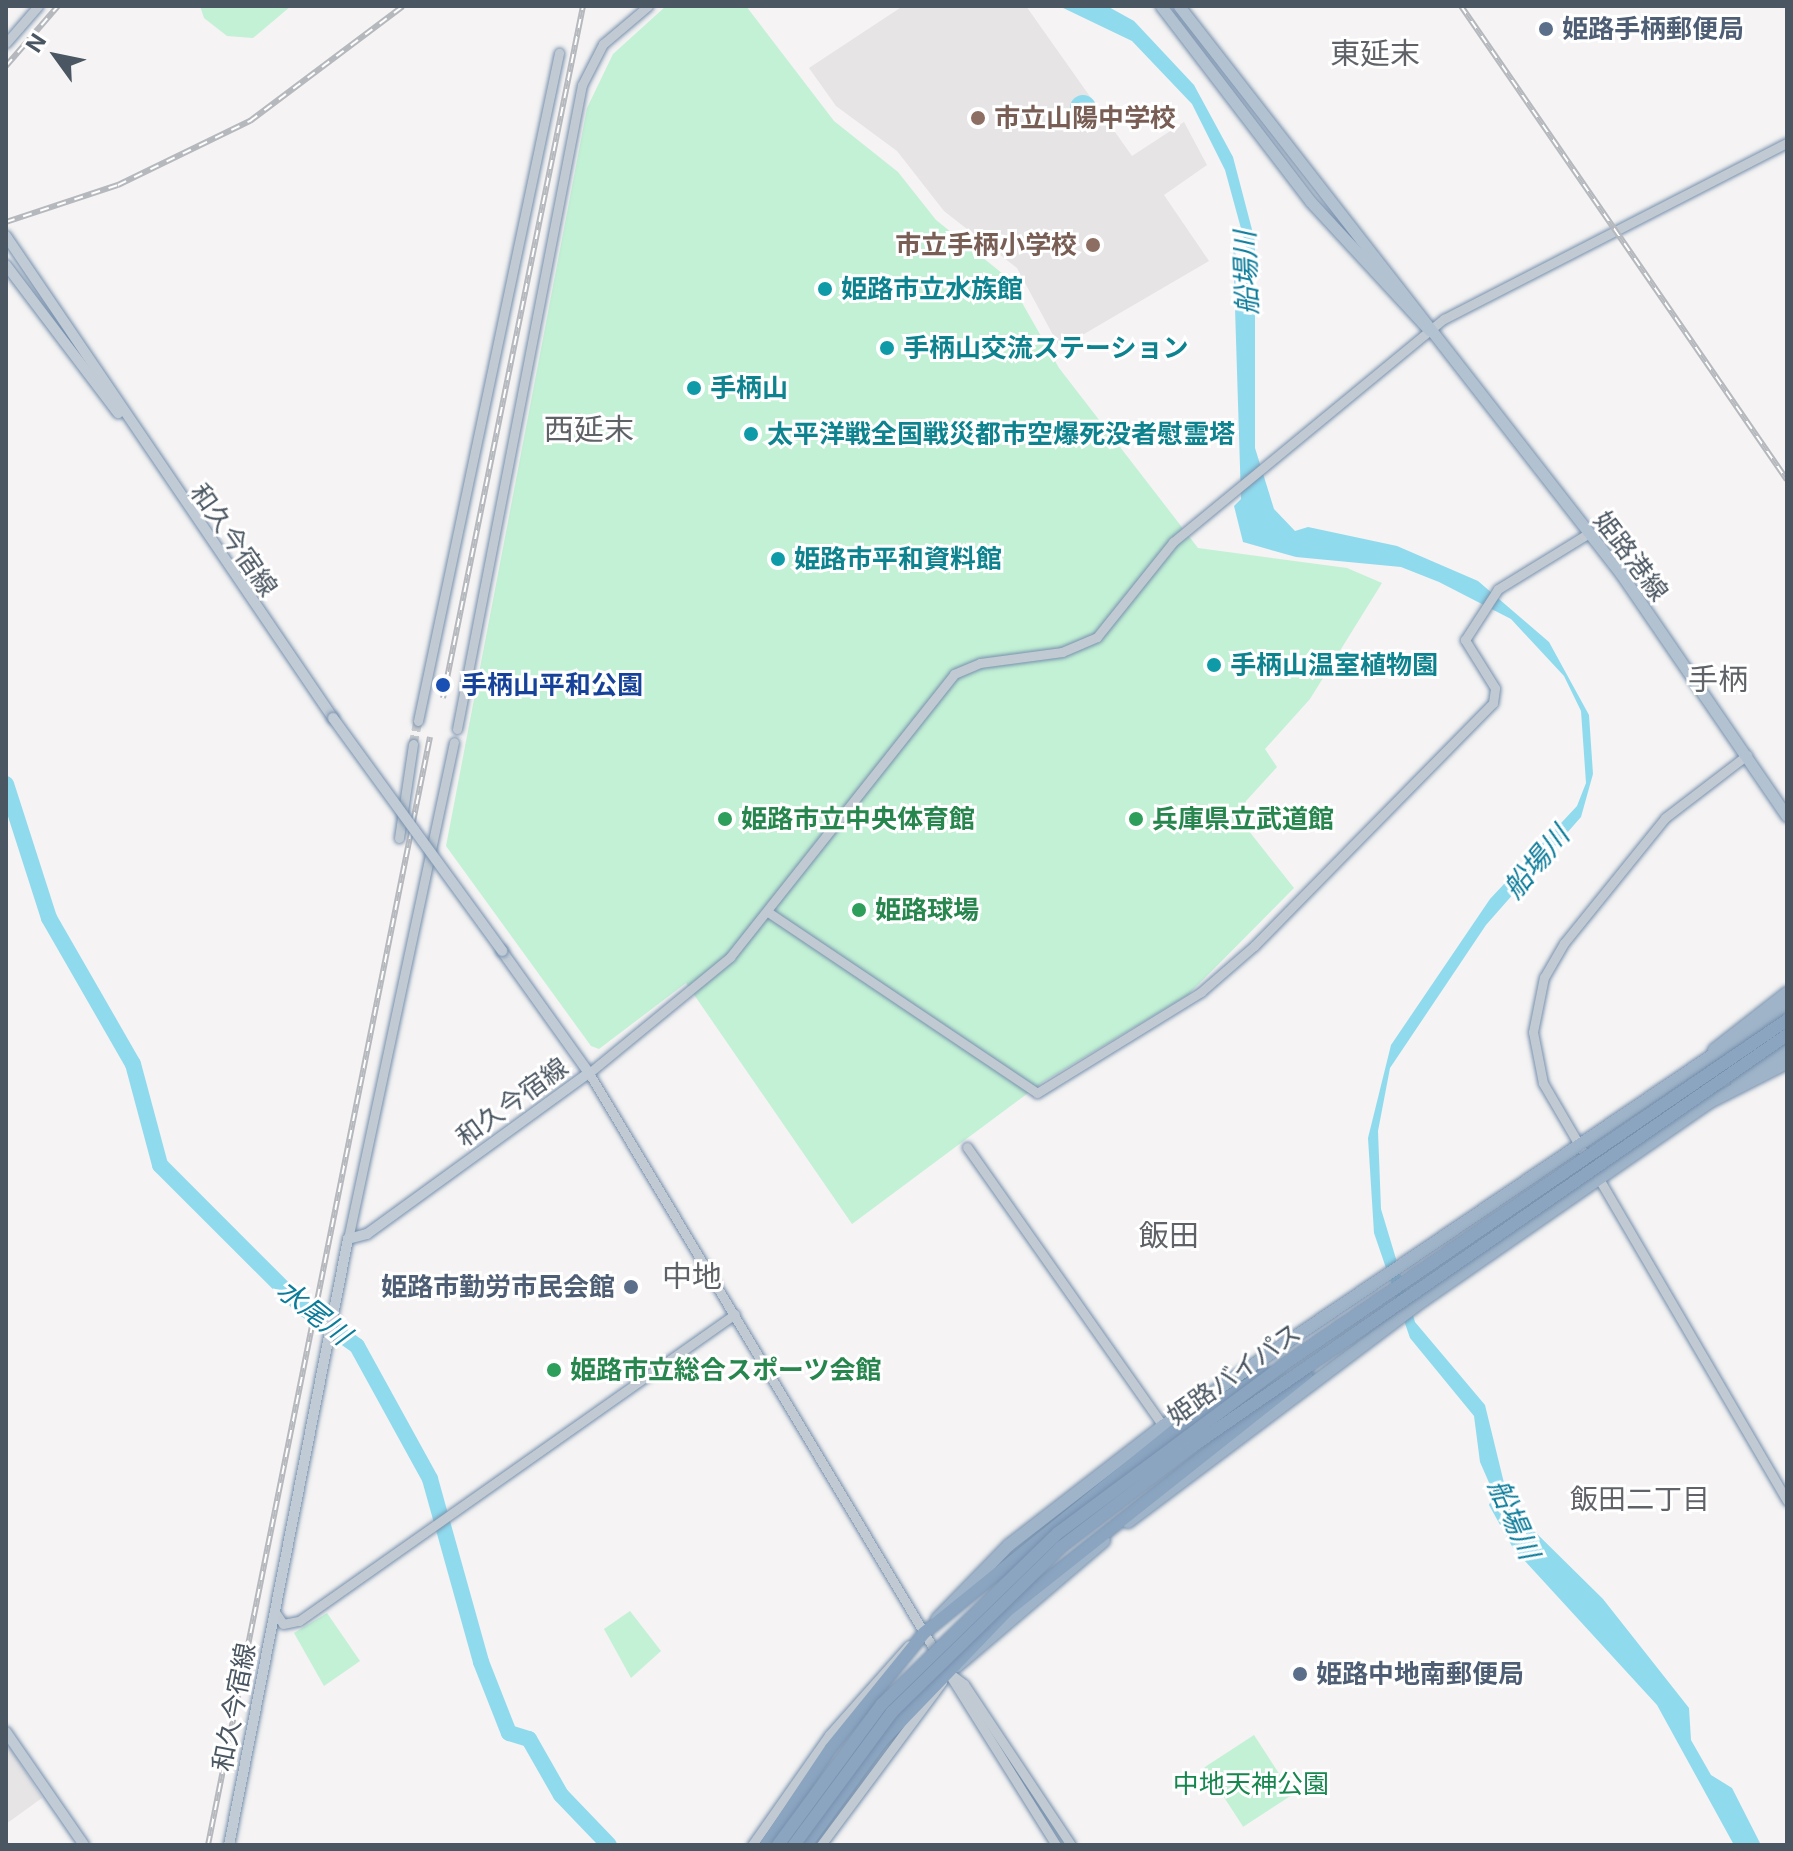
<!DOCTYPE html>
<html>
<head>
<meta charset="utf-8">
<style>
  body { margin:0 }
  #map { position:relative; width:1793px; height:1851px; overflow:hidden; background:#f5f3f3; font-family:Inter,"Noto Sans JP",sans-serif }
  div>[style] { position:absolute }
  .education>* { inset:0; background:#e6e4e5 }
  .green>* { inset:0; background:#c3f1d5; transform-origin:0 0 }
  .water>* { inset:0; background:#90daee }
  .round { border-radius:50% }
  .river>* { height:16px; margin:-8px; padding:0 8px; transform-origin:8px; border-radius:8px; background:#90daee }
  .tertiary-tunnel>* { height:9px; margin-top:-4.5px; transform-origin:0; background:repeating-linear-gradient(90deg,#caccce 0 9px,transparent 0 13.5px) }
  .roads { filter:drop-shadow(0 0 2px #7690ad) drop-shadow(0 0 2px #7690ad) }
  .tertiary>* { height:9px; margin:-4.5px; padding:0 4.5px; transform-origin:4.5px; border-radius:4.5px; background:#c1cad2 }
  .secondary>* { height:10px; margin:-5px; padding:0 5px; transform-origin:5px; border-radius:5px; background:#c1cbd6 }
  .primary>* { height:11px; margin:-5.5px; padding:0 5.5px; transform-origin:5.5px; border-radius:5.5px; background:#b3c2d1 }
  .trunk>* { height:12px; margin:-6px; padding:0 6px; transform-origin:6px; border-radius:6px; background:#9fb4c9 }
  .motorway>* { height:12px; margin:-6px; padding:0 6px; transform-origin:6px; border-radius:6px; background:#8ba5c1 }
  .rail>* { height:6px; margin-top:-3px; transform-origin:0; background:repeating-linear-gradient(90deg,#fff 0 9px,#b5b8bd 0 18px); box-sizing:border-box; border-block:2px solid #b5b8bd }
  .bridges { filter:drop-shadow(0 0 2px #7690ad) drop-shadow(0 0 2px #7690ad) }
  .secondary-bridge>* { height:10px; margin:-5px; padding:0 5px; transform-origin:5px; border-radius:5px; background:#c1cbd6 }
  .motorway-bridge>* { height:12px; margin:-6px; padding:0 6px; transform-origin:6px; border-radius:6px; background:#8ba5c1 }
  .dots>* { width:22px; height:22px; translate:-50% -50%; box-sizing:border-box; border:4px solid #fff; border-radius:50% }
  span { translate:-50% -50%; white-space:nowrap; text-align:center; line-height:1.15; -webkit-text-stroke:6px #fff; paint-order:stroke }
  .service-label { font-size:26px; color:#4e5e75; font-weight:700 }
  .left { translate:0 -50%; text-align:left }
  .right { translate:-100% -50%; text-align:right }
  .education-label { font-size:26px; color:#785e54; font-weight:700 }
  .culture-label { font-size:26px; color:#0d838f; font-weight:700 }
  .street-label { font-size:26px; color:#4a5661 }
  .transit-label { font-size:26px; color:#164399; font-weight:700 }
  .leisure-label { font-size:26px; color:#27864d; font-weight:700 }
  .park-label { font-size:26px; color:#17864f }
  .water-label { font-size:28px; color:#0c7c9b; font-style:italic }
  .neighbourhood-label { font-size:28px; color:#5f6368 }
  .quarter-label { font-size:30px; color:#5f6368 }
  .frame { position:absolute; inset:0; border:8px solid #4a5661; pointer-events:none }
  .north { position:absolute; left:16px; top:16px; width:80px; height:80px; -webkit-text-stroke:6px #fff; paint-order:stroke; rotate:303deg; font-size:22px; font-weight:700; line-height:32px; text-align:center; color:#4a5661 }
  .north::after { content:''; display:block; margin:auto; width:28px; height:36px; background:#4a5661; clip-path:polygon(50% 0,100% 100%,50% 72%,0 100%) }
</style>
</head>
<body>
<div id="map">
  <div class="education">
    <i style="clip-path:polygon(903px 6px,1026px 6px,1132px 156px,1184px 122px,1207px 165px,1164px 195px,1209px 261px,1060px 348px,1017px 268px,944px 211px,897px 151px,836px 106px,809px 68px)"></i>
    <i style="clip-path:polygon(6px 1741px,42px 1798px,6px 1824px)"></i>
  </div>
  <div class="green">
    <i style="clip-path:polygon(200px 6px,291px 6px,253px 38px,227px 36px,204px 18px)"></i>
    <i style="clip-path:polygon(666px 6px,746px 6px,834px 121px,898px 172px,936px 220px,1008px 278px,1059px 368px,1198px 548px,1347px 568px,1382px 583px,1310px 699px,1265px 749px,1277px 767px,1246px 801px,1241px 821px,1294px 888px,1188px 995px,1043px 1082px,852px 1224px,686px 983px,599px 1049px,591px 1046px,446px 846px,587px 108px,613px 54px)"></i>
    <i style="clip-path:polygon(630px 1611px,661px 1651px,631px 1678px,604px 1629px)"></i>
    <i style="clip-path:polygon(327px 1613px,360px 1661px,324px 1686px,294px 1633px)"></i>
    <i style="left:1254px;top:1735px;width:71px;height:59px;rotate:57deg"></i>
  </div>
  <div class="water">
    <i style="clip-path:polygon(1059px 6px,1107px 6px,1134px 21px,1194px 85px,1233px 157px,1255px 241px,1255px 448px,1274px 509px,1295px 531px,1308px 527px,1397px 546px,1478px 581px,1549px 642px,1589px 715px,1593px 774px,1581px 817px,1486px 925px,1390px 1068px,1378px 1131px,1381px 1209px,1415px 1322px,1485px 1405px,1504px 1483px,1528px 1525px,1603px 1599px,1689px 1708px,1691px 1740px,1711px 1775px,1732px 1788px,1761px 1845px,1734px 1845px,1657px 1705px,1513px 1548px,1489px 1505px,1494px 1494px,1480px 1462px,1474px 1416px,1410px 1338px,1374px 1233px,1368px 1138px,1391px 1045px,1490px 899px,1577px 806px,1586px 783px,1581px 711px,1564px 676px,1511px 619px,1439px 582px,1401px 567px,1296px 557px,1243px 542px,1234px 506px,1241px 499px,1233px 244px,1241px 274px,1248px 254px,1225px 170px,1192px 104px,1132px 41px)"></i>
    <i class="round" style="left:1070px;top:95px;width:26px;height:26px"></i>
  </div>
  <div class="river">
    <i style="left:6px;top:784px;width:141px;rotate:72.2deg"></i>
    <i style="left:49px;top:918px;width:168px;rotate:60.1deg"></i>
    <i style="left:133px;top:1064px;width:105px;rotate:75deg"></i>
    <i style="left:160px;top:1165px;width:201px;rotate:45deg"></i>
    <i style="left:302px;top:1307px;width:67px;rotate:35.3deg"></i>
    <i style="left:357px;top:1346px;width:152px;rotate:61.2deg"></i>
    <i style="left:430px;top:1479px;width:190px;rotate:74.4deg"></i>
    <i style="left:481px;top:1662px;width:76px;rotate:68.5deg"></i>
    <i style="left:509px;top:1733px;width:21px;rotate:17deg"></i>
    <i style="left:529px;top:1739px;width:64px;rotate:60.3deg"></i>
    <i style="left:561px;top:1795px;width:69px;rotate:46.2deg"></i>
  </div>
  <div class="tertiary-tunnel">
    <i style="left:413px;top:744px;width:24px;rotate:-78deg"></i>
  </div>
  <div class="roads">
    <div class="tertiary">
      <i style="left:6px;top:43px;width:49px;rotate:-49.1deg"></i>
      <i style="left:418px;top:721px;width:683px;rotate:-78.08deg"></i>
      <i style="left:457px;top:729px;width:656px;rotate:-79.02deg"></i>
      <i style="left:582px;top:85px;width:46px;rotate:-62.9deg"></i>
      <i style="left:603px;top:44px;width:59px;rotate:-40.2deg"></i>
      <i style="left:1747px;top:755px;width:103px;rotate:142.5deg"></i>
      <i style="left:1665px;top:818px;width:161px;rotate:128.9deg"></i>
      <i style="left:1564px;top:943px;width:39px;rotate:120deg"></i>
      <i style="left:1544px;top:977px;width:56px;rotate:101.3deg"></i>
      <i style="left:1533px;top:1032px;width:52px;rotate:78.9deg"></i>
      <i style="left:1543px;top:1083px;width:484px;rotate:59.7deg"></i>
      <i style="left:399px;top:838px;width:95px;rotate:-81.5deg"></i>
      <i style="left:768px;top:912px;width:324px;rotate:33.9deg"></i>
      <i style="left:1037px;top:1093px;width:193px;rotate:-31.6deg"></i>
      <i style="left:1201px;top:992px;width:70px;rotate:-41deg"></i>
      <i style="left:1254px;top:946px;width:341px;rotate:-45.5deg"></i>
      <i style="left:1493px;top:703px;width:15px;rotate:-82deg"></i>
      <i style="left:1495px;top:688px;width:57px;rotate:-122deg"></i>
      <i style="left:1465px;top:640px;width:61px;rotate:-57.1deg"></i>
      <i style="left:1498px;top:589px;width:107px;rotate:-31.6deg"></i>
      <i style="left:967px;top:1147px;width:341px;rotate:54.9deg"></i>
      <i style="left:348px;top:1239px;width:508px;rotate:-77.96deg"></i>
      <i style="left:275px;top:1612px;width:14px;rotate:56deg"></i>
      <i style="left:283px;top:1624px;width:16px;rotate:-11deg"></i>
      <i style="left:299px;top:1621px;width:533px;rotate:-35.15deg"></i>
      <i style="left:938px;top:1656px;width:679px;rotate:-120.91deg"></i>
      <i style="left:589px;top:1073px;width:183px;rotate:-39.4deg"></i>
      <i style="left:730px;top:957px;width:361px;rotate:-51.6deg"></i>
      <i style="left:954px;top:674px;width:28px;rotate:-23deg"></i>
      <i style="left:980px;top:663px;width:83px;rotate:-7.6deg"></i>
      <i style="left:1062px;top:652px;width:38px;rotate:-23deg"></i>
      <i style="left:1097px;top:637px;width:122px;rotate:-51.3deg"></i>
      <i style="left:1173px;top:542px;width:351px;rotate:-39.5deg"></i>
      <i style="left:1444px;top:319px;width:386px;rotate:-27.2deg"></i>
      <i style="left:946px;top:1669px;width:208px;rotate:58deg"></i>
      <i style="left:948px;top:1672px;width:20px;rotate:37deg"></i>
      <i style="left:964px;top:1684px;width:193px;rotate:56.4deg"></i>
      <i style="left:752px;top:1845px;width:134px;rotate:-55deg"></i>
      <i style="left:829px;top:1735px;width:120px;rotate:-48.4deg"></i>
      <i style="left:821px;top:1845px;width:203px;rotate:-53.4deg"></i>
    </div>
    <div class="secondary">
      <i style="left:6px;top:236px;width:582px;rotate:55.85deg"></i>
      <i style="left:6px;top:265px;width:186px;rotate:52.9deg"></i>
      <i style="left:6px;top:1732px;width:137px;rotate:55.4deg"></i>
      <i style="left:229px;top:1845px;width:618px;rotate:-78.89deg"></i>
      <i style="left:348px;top:1239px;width:20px;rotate:-15deg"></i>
      <i style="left:367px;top:1234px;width:274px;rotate:-36deg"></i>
      <i style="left:589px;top:1073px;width:150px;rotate:-125.5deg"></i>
    </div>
    <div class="primary">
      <i style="left:1161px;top:6px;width:245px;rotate:52.6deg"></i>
      <i style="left:1310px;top:201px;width:176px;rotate:47.3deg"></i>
      <i style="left:1179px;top:6px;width:720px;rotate:52.11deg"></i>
      <i style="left:1621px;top:574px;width:293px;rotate:55.6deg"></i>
    </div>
    <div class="trunk">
      <i style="left:1714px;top:1050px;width:93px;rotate:-38deg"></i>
      <i style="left:1737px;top:1084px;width:60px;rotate:-34.2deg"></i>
      <i style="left:1128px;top:1522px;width:370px;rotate:-36.9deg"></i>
      <i style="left:1424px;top:1300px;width:346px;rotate:-34.7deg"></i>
      <i style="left:1708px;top:1103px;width:89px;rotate:-26.9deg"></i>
      <i style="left:937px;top:1619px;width:103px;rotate:-45.8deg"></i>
      <i style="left:1009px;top:1545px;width:195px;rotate:-37.7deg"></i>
      <i style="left:1163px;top:1426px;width:753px;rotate:-34.01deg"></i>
      <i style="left:957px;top:1666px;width:193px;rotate:-40.4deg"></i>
    </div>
    <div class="motorway">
      <i style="left:766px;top:1845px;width:117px;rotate:-56.2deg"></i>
      <i style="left:831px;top:1748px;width:148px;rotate:-51deg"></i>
      <i style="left:924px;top:1633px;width:326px;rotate:-39deg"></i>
      <i style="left:1177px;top:1428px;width:105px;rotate:-31.4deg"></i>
      <i style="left:806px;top:1845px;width:127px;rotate:-53.9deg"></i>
      <i style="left:881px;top:1742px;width:182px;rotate:-46.1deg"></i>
      <i style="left:1007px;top:1611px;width:382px;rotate:-38.4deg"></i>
    </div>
  </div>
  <div class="rail">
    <i style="left:1461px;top:6px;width:575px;rotate:55.48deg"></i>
    <i style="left:6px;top:66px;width:79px;rotate:-49.1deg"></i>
    <i style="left:6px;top:222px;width:118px;rotate:-18.3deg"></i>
    <i style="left:118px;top:185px;width:147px;rotate:-25.9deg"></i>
    <i style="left:250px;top:121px;width:191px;rotate:-36.9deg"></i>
    <i style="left:443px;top:698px;width:706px;rotate:-78.56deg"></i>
    <i style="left:208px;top:1845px;width:1130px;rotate:-78.67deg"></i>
  </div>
  <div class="bridges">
    <div class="secondary-bridge">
      <i style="left:333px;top:718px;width:288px;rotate:54deg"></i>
    </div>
    <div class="motorway-bridge">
      <i style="left:778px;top:1845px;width:175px;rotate:-53.6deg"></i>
      <i style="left:882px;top:1704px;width:245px;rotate:-44.2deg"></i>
      <i style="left:1058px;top:1533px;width:281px;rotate:-36.7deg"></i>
      <i style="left:1283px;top:1365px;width:611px;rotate:-34.39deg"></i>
      <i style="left:794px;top:1845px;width:165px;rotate:-53.6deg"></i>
      <i style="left:892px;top:1712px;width:236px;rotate:-44.3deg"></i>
      <i style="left:1061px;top:1547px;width:166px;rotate:-37.4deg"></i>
      <i style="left:1193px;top:1446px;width:722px;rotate:-34.68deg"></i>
    </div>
  </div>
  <div class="dots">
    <i style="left:1546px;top:29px;background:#5c6f8a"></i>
    <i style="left:978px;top:118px;background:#8d6e63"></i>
    <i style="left:1093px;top:245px;background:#8d6e63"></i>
    <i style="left:825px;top:289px;background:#0f9aa8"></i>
    <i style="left:887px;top:348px;background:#0f9aa8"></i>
    <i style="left:694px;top:388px;background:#0f9aa8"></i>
    <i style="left:751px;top:434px;background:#0f9aa8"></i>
    <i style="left:778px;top:559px;background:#0f9aa8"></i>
    <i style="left:1214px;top:665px;background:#0f9aa8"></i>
    <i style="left:443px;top:685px;background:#1a4fb4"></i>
    <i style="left:725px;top:819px;background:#2e9e5b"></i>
    <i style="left:1136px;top:819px;background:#2e9e5b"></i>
    <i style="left:859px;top:910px;background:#2e9e5b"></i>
    <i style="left:631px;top:1287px;background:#5c6f8a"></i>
    <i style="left:554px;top:1370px;background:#2e9e5b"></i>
    <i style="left:1300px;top:1674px;background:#5c6f8a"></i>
  </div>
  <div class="service-label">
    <span class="left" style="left:1562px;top:29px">姫路手柄郵便局</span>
    <span class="right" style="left:615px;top:1287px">姫路市勤労市民会館</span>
    <span class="left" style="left:1316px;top:1674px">姫路中地南郵便局</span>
  </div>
  <div class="education-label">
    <span class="left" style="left:994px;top:118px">市立山陽中学校</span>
    <span class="right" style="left:1077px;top:245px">市立手柄小学校</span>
  </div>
  <div class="culture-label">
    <span class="left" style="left:841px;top:289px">姫路市立水族館</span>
    <span class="left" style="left:903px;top:348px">手柄山交流ステーション</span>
    <span class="left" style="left:710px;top:388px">手柄山</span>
    <span class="left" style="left:767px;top:434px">太平洋戦全国戦災都市空爆死没者慰霊塔</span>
    <span class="left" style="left:794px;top:559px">姫路市平和資料館</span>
    <span class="left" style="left:1230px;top:665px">手柄山温室植物園</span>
  </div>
  <div class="street-label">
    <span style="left:234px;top:540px;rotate:55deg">和久今宿線</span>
    <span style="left:1631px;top:556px;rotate:53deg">姫路港線</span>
    <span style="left:512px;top:1102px;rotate:-36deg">和久今宿線</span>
    <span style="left:1234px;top:1374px;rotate:-35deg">姫路バイパス</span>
    <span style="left:234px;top:1707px;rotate:-79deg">和久今宿線</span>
  </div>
  <div class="transit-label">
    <span class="left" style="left:461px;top:685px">手柄山平和公園</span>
  </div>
  <div class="leisure-label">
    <span class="left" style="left:741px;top:819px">姫路市立中央体育館</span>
    <span class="left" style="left:1152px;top:819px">兵庫県立武道館</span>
    <span class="left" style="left:875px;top:910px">姫路球場</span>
    <span class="left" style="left:570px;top:1370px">姫路市立総合スポーツ会館</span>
  </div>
  <div class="park-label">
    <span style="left:1251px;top:1784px">中地天神公園</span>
  </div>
  <div class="water-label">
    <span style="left:1246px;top:273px;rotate:-92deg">船場川</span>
    <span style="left:1536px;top:862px;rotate:-50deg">船場川</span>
    <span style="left:314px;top:1312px;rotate:39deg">水尾川</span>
    <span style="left:1514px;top:1519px;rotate:66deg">船場川</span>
  </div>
  <div class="neighbourhood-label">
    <span style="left:1640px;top:1499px">飯田二丁目</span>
  </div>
  <div class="quarter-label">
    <span style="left:1375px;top:53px">東延末</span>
    <span style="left:589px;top:429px">西延末</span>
    <span style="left:1718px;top:679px">手柄</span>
    <span style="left:1169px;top:1235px">飯田</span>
    <span style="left:692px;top:1276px">中地</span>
  </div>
  <div class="frame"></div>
  <div class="north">N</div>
</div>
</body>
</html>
